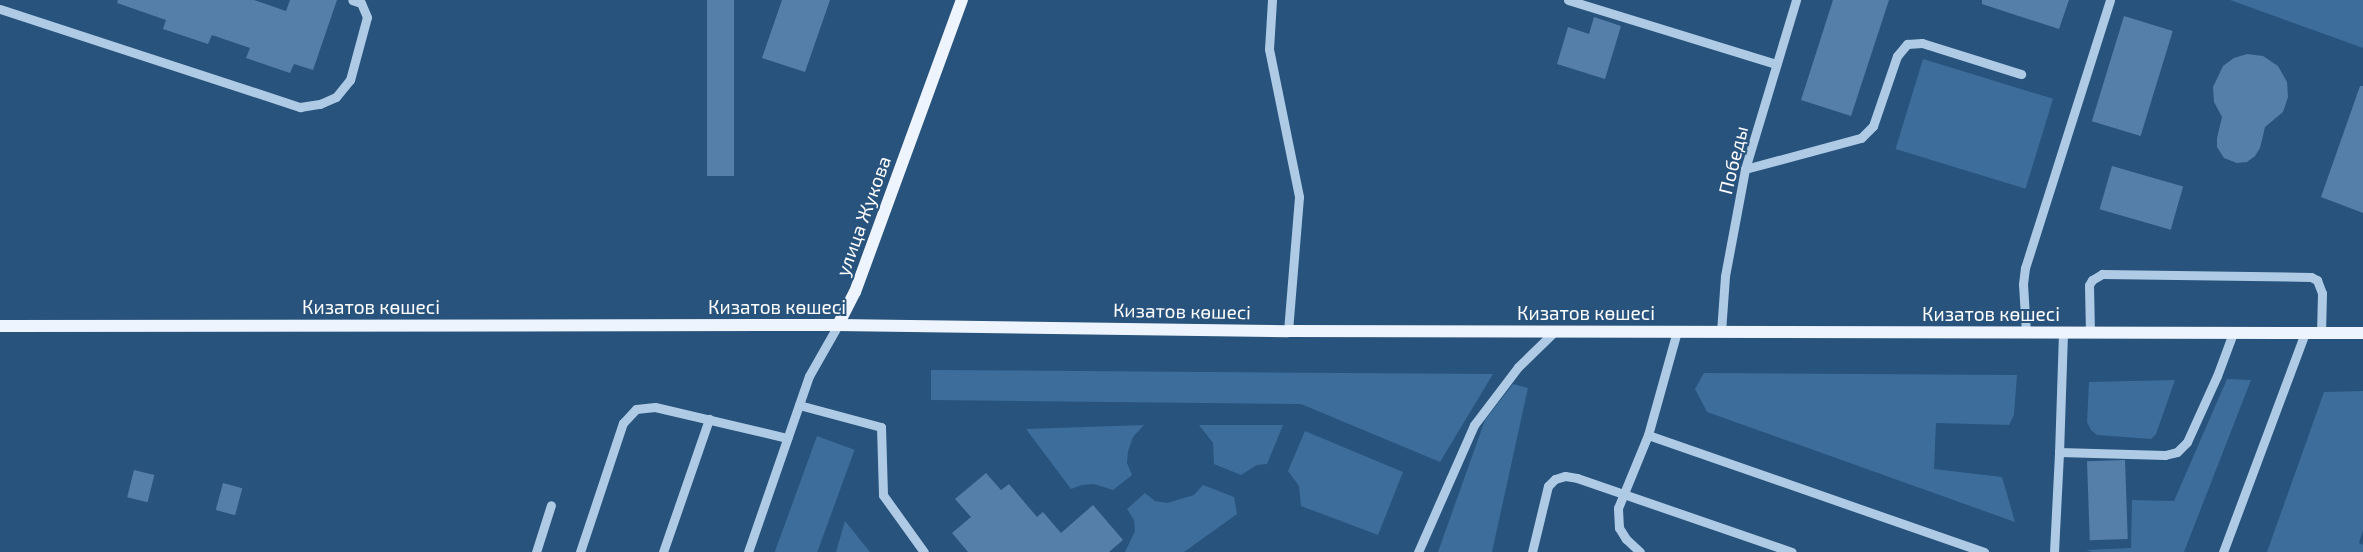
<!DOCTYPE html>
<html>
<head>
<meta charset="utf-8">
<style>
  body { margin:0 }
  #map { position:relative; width:2363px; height:552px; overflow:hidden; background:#28537d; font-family:"Exo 2",sans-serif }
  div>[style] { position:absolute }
  .green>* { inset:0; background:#3c6d9b; transform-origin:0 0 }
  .building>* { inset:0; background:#557fa8; transform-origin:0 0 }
  .minor>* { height:9px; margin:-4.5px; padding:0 4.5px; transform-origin:4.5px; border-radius:4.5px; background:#aecae4 }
  .major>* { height:12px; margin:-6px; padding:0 6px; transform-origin:6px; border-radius:6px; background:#eef4fd }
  span { translate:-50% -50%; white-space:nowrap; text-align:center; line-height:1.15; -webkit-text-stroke:4px #28537d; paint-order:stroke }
  .street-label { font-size:19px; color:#fff }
</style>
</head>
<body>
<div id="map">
  <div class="green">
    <i style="clip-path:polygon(2230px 0,2363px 0,2363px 48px)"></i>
    <i style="left:1923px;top:59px;width:136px;height:94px;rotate:17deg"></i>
    <i style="clip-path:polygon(931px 370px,1493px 374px,1440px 462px,1301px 404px,931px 400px)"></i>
    <i style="clip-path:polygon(1704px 373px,2017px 375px,2014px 415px,2009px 425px,1936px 423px,1934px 469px,2002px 477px,2015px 522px,1707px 412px,1695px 389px)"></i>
    <i style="clip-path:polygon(2227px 379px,2251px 380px,2184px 552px,2092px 552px,2086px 550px,2131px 548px,2132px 500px,2174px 501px)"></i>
    <i style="clip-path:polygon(2175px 380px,2156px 434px,2151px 439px,2097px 435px,2091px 430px,2087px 422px,2089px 382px)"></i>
    <i style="clip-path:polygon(1513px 384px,1528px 388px,1492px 552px,1438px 552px,1485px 420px)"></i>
    <i style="clip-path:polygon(2363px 391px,2363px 530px,2359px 543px,2363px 545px,2363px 552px,2267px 552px,2324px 392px)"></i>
    <i style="clip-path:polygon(1144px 425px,1133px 437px,1128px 451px,1127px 463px,1132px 475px,1113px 490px,1094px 484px,1082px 485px,1071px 489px,1026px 429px)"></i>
    <i style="clip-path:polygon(1199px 425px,1283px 425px,1267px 464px,1257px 465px,1241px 475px,1214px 464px,1213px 443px)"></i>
    <i style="clip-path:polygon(1305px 431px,1403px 472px,1378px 535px,1301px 506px,1299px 486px,1288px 471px)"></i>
    <i style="left:817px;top:436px;width:40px;height:123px;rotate:20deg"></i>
    <i style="clip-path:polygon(1203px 485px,1234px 497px,1237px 514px,1184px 552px,1125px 552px,1135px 531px,1134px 520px,1127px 509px,1145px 493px,1155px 501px,1167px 503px,1194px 495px)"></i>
    <i style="clip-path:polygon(845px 521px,870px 552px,836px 552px)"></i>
  </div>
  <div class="building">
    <i style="clip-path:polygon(118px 0,254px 0,286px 11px,290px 0,337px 0,313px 70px,294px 64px,290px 73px,246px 58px,250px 48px,212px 35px,208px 44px,163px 29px,166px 20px,117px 3px)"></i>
    <i style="left:707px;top:0;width:27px;height:176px"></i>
    <i style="clip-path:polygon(782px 0,830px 0,805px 72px,762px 58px)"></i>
    <i style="clip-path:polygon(1833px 0,1889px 0,1851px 116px,1801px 100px)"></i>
    <i style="clip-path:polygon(1982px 0,2069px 0,2059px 29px,1982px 4px)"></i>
    <i style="left:2124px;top:16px;width:51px;height:110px;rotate:17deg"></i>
    <i style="clip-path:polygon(1594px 17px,1621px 26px,1605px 79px,1557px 64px,1568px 27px,1589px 34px)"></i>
    <i style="clip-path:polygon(2247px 54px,2263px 56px,2278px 66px,2287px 82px,2288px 97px,2283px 112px,2265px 127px,2260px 148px,2255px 156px,2247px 162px,2237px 163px,2224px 158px,2217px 147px,2217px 138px,2222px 117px,2214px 102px,2213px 87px,2223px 66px,2234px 58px)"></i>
    <i style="clip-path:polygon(2360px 86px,2363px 86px,2363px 213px,2321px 197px)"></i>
    <i style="left:2112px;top:166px;width:74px;height:45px;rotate:16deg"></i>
    <i style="left:2125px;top:460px;width:79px;height:38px;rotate:88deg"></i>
    <i style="left:134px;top:470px;width:21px;height:28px;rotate:14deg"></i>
    <i style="clip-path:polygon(986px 473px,1001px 490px,1009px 484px,1037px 517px,1043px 512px,1061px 533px,1093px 505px,1123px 540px,1109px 552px,968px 552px,952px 533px,971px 517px,955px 499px)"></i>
    <i style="left:223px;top:483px;width:20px;height:28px;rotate:15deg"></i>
  </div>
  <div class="minor">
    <i style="left:1272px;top:0;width:49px;rotate:93.5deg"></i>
    <i style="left:1269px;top:49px;width:151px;rotate:78.5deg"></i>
    <i style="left:1299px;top:197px;width:134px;rotate:94.7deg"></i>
    <i style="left:1568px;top:0;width:218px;rotate:17.1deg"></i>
    <i style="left:0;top:9px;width:316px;rotate:18.1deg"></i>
    <i style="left:300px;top:107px;width:20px;rotate:-9deg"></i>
    <i style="left:320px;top:104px;width:17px;rotate:-24deg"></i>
    <i style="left:336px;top:97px;width:22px;rotate:-51deg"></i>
    <i style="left:350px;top:80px;width:65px;rotate:-74.9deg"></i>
    <i style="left:367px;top:17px;width:15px;rotate:-113deg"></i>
    <i style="left:361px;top:3px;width:9px;rotate:-162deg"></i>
    <i style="left:1745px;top:169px;width:120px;rotate:-15deg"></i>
    <i style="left:1861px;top:138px;width:17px;rotate:-45deg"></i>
    <i style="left:1873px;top:126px;width:74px;rotate:-71.1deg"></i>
    <i style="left:1897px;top:56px;width:16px;rotate:-50deg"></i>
    <i style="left:1907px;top:44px;width:15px;rotate:-4deg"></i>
    <i style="left:1922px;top:43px;width:104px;rotate:17.4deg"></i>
    <i style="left:1721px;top:332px;width:56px;rotate:-85.9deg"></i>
    <i style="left:1725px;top:276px;width:109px;rotate:-79.4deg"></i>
    <i style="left:1745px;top:169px;width:177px;rotate:-73.2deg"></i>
    <i style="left:2026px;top:333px;width:49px;rotate:-93.5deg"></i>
    <i style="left:2023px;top:284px;width:16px;rotate:-83deg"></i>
    <i style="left:2025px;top:268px;width:281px;rotate:-72.4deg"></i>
    <i style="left:2063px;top:333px;width:119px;rotate:91.9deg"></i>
    <i style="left:2059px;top:452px;width:106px;rotate:1.6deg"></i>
    <i style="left:2165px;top:455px;width:12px;rotate:-14deg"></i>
    <i style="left:2177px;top:452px;width:14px;rotate:-45deg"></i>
    <i style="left:2187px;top:442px;width:72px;rotate:-65.6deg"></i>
    <i style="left:2217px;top:376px;width:46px;rotate:-69.6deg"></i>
    <i style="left:2090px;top:333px;width:48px;rotate:-91.2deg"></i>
    <i style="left:2089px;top:285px;width:6px;rotate:-59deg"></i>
    <i style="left:2092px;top:280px;width:12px;rotate:-31deg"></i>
    <i style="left:2102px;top:274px;width:209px;rotate:0.8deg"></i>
    <i style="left:2311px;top:277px;width:7px;rotate:27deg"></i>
    <i style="left:2317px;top:280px;width:14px;rotate:69deg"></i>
    <i style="left:2322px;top:293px;width:40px;rotate:91.4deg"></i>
    <i style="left:799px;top:405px;width:85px;rotate:15deg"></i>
    <i style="left:881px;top:427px;width:68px;rotate:88.3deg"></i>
    <i style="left:883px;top:495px;width:70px;rotate:54.3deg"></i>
    <i style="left:1648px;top:435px;width:356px;rotate:19.2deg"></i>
    <i style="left:536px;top:552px;width:49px;rotate:-72.3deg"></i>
    <i style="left:580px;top:552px;width:136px;rotate:-71.6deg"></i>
    <i style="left:623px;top:423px;width:19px;rotate:-47deg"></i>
    <i style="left:636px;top:409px;width:19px;rotate:-6deg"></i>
    <i style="left:655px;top:407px;width:136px;rotate:13.2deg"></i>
    <i style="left:663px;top:552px;width:141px;rotate:-70.9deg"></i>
    <i style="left:748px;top:552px;width:186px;rotate:-70.9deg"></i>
    <i style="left:809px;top:376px;width:59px;rotate:-60.4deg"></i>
    <i style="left:1418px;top:552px;width:139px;rotate:-66.2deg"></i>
    <i style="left:1474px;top:425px;width:73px;rotate:-52.8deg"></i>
    <i style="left:1518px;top:367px;width:52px;rotate:-44.2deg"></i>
    <i style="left:1532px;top:552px;width:68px;rotate:-76.4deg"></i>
    <i style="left:1548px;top:486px;width:10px;rotate:-45deg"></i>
    <i style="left:1555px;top:479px;width:10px;rotate:-17deg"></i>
    <i style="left:1565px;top:476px;width:12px;rotate:9deg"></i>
    <i style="left:1577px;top:478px;width:227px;rotate:19deg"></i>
    <i style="left:1640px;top:552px;width:19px;rotate:-137deg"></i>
    <i style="left:1626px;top:539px;width:13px;rotate:-122deg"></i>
    <i style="left:1619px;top:528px;width:20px;rotate:-93deg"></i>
    <i style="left:1618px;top:508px;width:79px;rotate:-67.7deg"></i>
    <i style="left:1648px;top:435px;width:108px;rotate:-74.4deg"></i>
    <i style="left:2054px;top:552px;width:100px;rotate:-87.1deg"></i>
    <i style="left:2223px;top:552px;width:234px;rotate:-69.5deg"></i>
  </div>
  <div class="major">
    <i style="left:838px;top:325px;width:37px;rotate:-63deg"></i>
    <i style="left:855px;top:292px;width:311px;rotate:-69.9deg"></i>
    <i style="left:0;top:326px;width:838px;rotate:-0.07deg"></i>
    <i style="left:838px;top:325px;width:450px;rotate:0.8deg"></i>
    <i style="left:1288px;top:331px;width:1075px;rotate:0.11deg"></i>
  </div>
  <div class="street-label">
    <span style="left:1733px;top:160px;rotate:-76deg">Победы</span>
    <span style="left:863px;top:216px;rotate:-70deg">улица Жукова</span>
    <span style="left:371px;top:307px">Кизатов көшесі</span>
    <span style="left:777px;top:307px">Кизатов көшесі</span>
    <span style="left:1182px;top:311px;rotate:1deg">Кизатов көшесі</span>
    <span style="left:1586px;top:313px">Кизатов көшесі</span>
    <span style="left:1991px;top:314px">Кизатов көшесі</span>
  </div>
</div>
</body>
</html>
